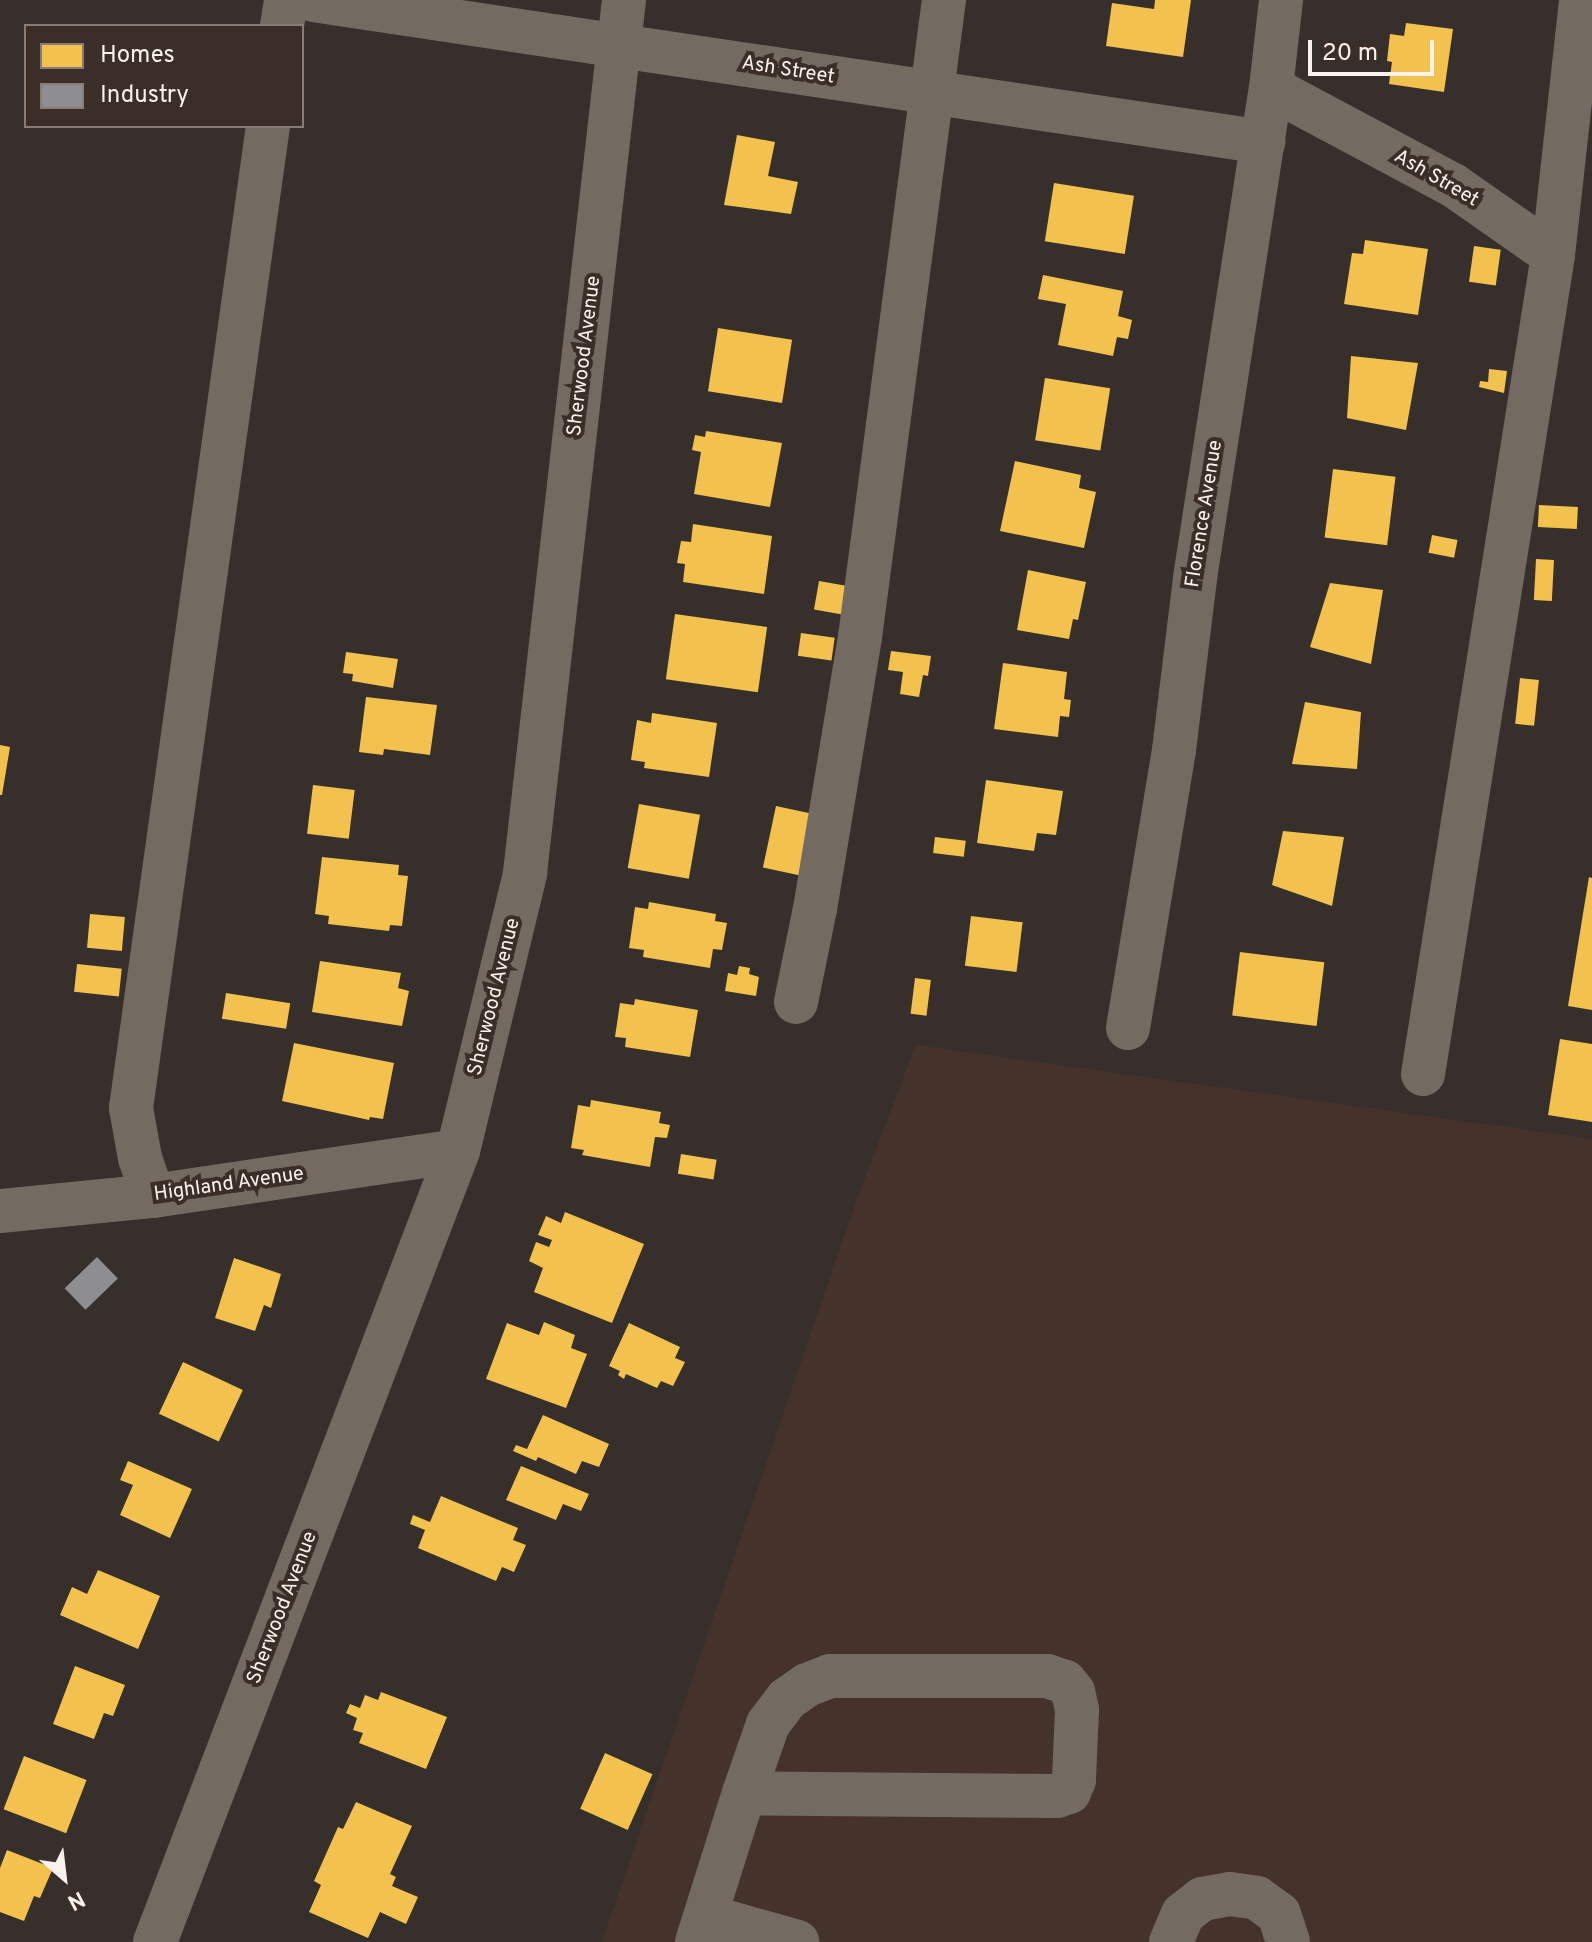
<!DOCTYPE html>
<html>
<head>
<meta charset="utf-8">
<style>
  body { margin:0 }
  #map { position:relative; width:1592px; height:1942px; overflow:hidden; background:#372f2c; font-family:Overpass,sans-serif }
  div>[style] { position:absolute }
  .built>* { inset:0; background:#45332b }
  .homes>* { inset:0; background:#f2c14e; transform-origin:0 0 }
  .industry>* { inset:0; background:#8d8d92; transform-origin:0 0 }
  .minor>* { height:44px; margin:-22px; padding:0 22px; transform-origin:22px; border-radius:22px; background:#736b62 }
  span { translate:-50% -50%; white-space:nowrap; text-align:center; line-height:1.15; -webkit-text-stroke:8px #3b2e28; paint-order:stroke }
  .street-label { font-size:20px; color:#fbf2ee }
  .legend { position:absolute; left:24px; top:24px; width:280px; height:104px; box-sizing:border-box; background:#3b2e28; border:2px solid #887c77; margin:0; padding:10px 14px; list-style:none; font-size:24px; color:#fbf2ee }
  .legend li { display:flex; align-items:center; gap:16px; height:40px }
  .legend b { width:40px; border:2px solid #887c77 }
  .north { position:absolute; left:24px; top:1838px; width:80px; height:80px; -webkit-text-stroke:6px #3b2e28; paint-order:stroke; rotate:152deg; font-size:22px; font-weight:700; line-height:32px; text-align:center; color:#fbf2ee }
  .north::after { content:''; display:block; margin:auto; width:28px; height:36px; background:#fbf2ee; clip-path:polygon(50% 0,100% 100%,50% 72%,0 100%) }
  .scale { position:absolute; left:1308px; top:40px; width:126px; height:36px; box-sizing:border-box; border:4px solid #fbf2ee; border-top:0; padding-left:10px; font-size:24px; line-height:28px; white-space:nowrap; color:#fbf2ee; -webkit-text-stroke:6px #3b2e28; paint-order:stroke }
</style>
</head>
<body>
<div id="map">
  <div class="built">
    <i style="clip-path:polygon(916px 1045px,1592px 1139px,1592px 1942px,602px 1942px,857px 1199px)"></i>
  </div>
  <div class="homes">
    <i style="clip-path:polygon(1155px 0,1191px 0,1183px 57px,1106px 46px,1112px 3px,1154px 9px)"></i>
    <i style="clip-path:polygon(1406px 23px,1453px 29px,1444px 92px,1389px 84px,1392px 62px,1387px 61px,1390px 34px,1404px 36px)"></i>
    <i style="clip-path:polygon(737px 135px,775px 142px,768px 176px,798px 182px,791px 214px,724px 205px)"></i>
    <i style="left:1054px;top:183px;width:81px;height:59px;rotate:9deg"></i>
    <i style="clip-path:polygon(1365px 240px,1428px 249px,1418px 315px,1344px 304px,1352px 253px,1363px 254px)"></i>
    <i style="left:1474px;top:246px;width:27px;height:36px;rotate:8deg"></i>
    <i style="clip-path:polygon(1043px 275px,1123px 291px,1118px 316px,1132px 320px,1128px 339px,1117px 337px,1113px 356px,1058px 345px,1066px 304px,1038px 299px)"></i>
    <i style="left:718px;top:328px;width:75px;height:64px;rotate:9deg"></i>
    <i style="clip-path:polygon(1351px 356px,1418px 363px,1406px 430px,1347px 418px)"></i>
    <i style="clip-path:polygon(1489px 369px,1507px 371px,1504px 393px,1479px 387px,1480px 381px,1488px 382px)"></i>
    <i style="left:1045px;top:378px;width:66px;height:63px;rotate:9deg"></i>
    <i style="clip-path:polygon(706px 431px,782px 443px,770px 507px,694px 494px,701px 452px,692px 450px,695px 435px,705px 437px)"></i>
    <i style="clip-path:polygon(1015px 461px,1081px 475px,1079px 488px,1096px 492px,1084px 548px,1000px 531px)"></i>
    <i style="left:1333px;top:469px;width:63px;height:69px;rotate:7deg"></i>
    <i style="left:1539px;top:505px;width:39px;height:22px;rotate:3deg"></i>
    <i style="clip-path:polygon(693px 524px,772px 536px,764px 594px,683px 582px,685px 564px,677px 563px,681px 541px,691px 542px)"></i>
    <i style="left:1432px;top:535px;width:26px;height:18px;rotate:11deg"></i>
    <i style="left:1536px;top:559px;width:18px;height:41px;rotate:3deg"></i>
    <i style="clip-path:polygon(1028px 570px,1086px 582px,1078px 620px,1073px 619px,1069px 639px,1017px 630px)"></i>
    <i style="left:819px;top:581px;width:39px;height:29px;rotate:10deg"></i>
    <i style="clip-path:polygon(1330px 583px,1383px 590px,1371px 664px,1310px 647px)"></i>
    <i style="left:675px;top:614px;width:93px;height:66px;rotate:8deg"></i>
    <i style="left:801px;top:633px;width:34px;height:23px;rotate:8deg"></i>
    <i style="clip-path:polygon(891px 651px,931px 656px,928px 676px,923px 675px,919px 697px,900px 694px,903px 672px,888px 670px)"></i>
    <i style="clip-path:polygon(346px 652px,398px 659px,393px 688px,352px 681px,353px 674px,343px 673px)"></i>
    <i style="clip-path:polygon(1003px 663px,1067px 672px,1064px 699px,1071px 700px,1069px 717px,1060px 716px,1058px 737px,994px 729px)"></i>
    <i style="left:1520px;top:678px;width:19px;height:46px;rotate:6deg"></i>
    <i style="clip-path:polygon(366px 697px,437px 705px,430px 755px,384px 749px,383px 755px,359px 752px)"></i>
    <i style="clip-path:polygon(1305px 702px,1361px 712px,1357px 769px,1292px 764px)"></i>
    <i style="clip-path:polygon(652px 713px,717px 723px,709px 777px,644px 768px,645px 762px,631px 760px,637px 720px,651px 723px)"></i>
    <i style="clip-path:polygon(0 745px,10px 747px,2px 795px,0 795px)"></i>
    <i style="clip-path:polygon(986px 780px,1063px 791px,1056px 835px,1037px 833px,1034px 851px,977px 843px)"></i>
    <i style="left:313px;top:785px;width:42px;height:49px;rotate:7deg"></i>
    <i style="left:639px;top:804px;width:62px;height:65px;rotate:10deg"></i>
    <i style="left:776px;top:806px;width:50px;height:63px;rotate:12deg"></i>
    <i style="clip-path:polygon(1283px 831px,1344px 837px,1332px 906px,1272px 885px)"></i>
    <i style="left:935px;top:837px;width:31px;height:16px;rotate:7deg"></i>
    <i style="clip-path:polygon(322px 857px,399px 865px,398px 875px,408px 876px,402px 926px,390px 925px,389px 931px,328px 924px,329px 916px,315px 914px)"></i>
    <i style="clip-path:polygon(1589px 877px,1592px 878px,1592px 1010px,1568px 1006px)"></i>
    <i style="clip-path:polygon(649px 902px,716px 914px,715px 921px,727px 923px,722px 950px,713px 949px,710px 968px,643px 957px,644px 950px,629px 948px,635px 907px,648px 909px)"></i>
    <i style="left:90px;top:914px;width:35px;height:34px;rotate:5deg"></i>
    <i style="left:971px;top:916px;width:52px;height:50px;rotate:7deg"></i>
    <i style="left:1240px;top:952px;width:85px;height:64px;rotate:7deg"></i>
    <i style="clip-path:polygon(320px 961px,401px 973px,398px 988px,409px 991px,402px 1026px,312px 1012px)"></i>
    <i style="left:77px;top:964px;width:45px;height:28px;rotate:6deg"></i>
    <i style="clip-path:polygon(739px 966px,750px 968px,749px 974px,759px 977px,756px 996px,725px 991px,728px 973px,737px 975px)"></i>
    <i style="left:915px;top:978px;width:16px;height:36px;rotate:7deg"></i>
    <i style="left:226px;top:993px;width:65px;height:26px;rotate:9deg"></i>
    <i style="clip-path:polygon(635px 999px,698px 1010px,690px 1057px,625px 1047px,626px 1038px,615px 1037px,620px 1003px,634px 1005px)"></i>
    <i style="clip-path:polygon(1560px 1039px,1592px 1044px,1592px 1122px,1548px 1115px)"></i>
    <i style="clip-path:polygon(294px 1043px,394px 1063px,383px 1119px,370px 1117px,369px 1120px,282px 1101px)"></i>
    <i style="clip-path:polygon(591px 1100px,661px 1112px,659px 1123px,670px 1125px,667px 1138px,655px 1137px,650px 1167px,582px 1155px,584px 1150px,571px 1148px,578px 1105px,590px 1107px)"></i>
    <i style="left:681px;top:1154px;width:36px;height:20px;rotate:9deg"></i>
    <i style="clip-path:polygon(565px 1212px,644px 1244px,612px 1323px,534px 1292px,543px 1268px,529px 1261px,536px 1242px,549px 1247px,552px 1240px,538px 1235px,546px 1216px,561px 1223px)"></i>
    <i style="clip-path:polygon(234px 1258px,281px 1274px,271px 1308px,264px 1305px,255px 1331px,215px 1318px)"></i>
    <i style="clip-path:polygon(544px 1322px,575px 1335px,571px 1348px,587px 1354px,566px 1408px,486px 1379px,507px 1323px,539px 1335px)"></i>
    <i style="clip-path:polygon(629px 1323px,680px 1347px,675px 1358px,685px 1362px,673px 1386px,661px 1381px,657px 1388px,626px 1374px,624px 1379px,618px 1375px,620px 1371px,609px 1366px)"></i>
    <i style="left:183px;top:1362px;width:66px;height:57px;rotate:25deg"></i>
    <i style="clip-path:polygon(543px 1415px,609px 1444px,599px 1467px,582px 1461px,576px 1474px,538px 1457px,536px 1461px,513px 1451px,516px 1445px,527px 1449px)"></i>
    <i style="clip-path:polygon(128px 1461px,192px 1489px,170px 1538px,120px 1515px,133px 1485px,120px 1480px)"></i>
    <i style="clip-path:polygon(521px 1466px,589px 1494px,581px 1511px,563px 1504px,556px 1520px,506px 1500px)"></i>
    <i style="clip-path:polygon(441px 1496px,518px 1528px,513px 1540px,526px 1545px,514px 1572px,502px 1567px,496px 1581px,418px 1548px,425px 1530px,410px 1524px,413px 1515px,430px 1522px)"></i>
    <i style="clip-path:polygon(98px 1570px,160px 1596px,138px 1649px,60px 1615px,72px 1587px,87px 1594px)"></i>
    <i style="clip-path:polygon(75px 1666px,125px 1685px,113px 1716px,104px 1713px,94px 1739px,53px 1724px)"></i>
    <i style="clip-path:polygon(381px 1692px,447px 1717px,426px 1769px,359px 1743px,363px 1733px,353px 1730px,357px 1718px,346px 1713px,350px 1704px,360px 1708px,365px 1695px,378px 1700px)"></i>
    <i style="left:605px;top:1753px;width:52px;height:61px;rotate:24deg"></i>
    <i style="left:24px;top:1756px;width:67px;height:57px;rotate:21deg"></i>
    <i style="clip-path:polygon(356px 1802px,412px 1826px,390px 1874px,396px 1877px,392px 1886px,418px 1897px,406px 1924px,380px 1912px,368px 1938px,309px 1912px,321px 1885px,314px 1881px,338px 1827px,343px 1829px)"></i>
    <i style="clip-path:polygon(7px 1850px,53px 1868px,40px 1898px,34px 1896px,24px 1921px,0 1912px,0 1868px)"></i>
  </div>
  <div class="industry">
    <i style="left:97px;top:1257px;width:30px;height:45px;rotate:46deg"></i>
  </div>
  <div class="minor">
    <i style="left:313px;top:0;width:961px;rotate:8.5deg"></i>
    <i style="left:282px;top:26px;width:26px;rotate:-81deg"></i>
    <i style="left:1271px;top:88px;width:206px;rotate:28.1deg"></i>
    <i style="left:1453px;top:185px;width:122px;rotate:35deg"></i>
    <i style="left:796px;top:1002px;width:95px;rotate:-78.5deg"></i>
    <i style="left:815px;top:909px;width:276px;rotate:-80.6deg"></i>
    <i style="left:860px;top:637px;width:643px;rotate:-82.49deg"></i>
    <i style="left:1128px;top:1028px;width:282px;rotate:-80.6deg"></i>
    <i style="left:1174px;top:750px;width:173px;rotate:-83deg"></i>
    <i style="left:1195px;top:578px;width:496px;rotate:-81.2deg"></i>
    <i style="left:1271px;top:88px;width:89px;rotate:-83.5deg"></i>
    <i style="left:1423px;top:1074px;width:829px;rotate:-80.98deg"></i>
    <i style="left:1553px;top:255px;width:257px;rotate:-83.7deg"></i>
    <i style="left:153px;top:1196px;width:40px;rotate:-108.9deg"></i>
    <i style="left:140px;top:1158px;width:51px;rotate:-100.2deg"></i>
    <i style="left:131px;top:1108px;width:992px;rotate:-82.06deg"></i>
    <i style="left:0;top:1211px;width:154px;rotate:-5.6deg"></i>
    <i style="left:153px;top:1196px;width:308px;rotate:-8.4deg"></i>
    <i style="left:706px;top:1916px;width:95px;rotate:15.9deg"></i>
    <i style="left:155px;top:1942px;width:847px;rotate:-69.04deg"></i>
    <i style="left:458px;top:1151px;width:286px;rotate:-76.4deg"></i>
    <i style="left:525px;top:873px;width:879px;rotate:-83.53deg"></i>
    <i style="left:697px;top:1942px;width:156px;rotate:-72.5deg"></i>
    <i style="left:744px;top:1793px;width:73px;rotate:-70.8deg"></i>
    <i style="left:768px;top:1724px;width:31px;rotate:-53deg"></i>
    <i style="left:787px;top:1699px;width:24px;rotate:-35deg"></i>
    <i style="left:807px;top:1685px;width:25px;rotate:-21deg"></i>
    <i style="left:830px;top:1676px;width:217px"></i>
    <i style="left:1047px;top:1676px;width:19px;rotate:18deg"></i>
    <i style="left:1065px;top:1682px;width:13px;rotate:51deg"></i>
    <i style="left:1073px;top:1692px;width:18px;rotate:77deg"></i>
    <i style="left:1077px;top:1710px;width:70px;rotate:92.5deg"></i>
    <i style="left:1074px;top:1780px;width:13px;rotate:113deg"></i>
    <i style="left:1069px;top:1792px;width:13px;rotate:162deg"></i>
    <i style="left:1057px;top:1796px;width:313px;rotate:-179.5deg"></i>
    <i style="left:1171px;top:1942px;width:30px;rotate:-67deg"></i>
    <i style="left:1183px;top:1914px;width:24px;rotate:-38deg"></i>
    <i style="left:1202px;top:1899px;width:28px;rotate:-10deg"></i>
    <i style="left:1230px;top:1894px;width:27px;rotate:8deg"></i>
    <i style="left:1257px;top:1898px;width:27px;rotate:36deg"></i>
    <i style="left:1279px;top:1914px;width:29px;rotate:72deg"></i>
  </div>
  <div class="street-label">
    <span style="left:788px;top:71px;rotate:9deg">Ash Street</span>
    <span style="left:1436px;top:179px;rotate:30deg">Ash Street</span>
    <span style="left:585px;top:356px;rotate:-83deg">Sherwood Avenue</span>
    <span style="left:1205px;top:514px;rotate:-81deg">Florence Avenue</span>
    <span style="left:495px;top:997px;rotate:-76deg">Sherwood Avenue</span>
    <span style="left:229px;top:1185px;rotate:-8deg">Highland Avenue</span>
    <span style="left:283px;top:1608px;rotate:-69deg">Sherwood Avenue</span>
  </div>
  <ul class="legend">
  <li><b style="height:22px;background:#f2c14e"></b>Homes</li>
  <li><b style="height:22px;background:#8d8d92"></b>Industry</li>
  </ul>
  <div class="north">N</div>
  <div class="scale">20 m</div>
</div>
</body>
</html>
